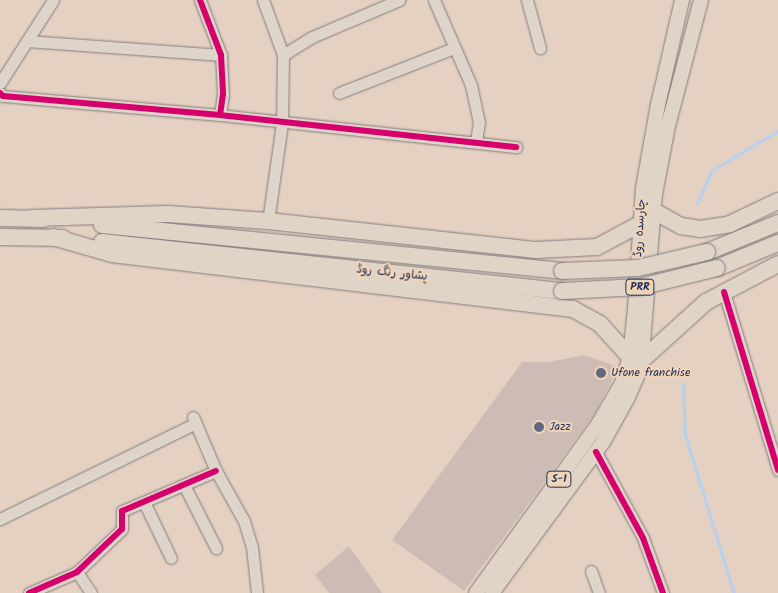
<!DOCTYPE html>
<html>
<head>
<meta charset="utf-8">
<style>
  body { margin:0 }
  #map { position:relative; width:778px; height:593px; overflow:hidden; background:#e5d1c2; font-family:Kalam,"Playpen Sans Arabic",sans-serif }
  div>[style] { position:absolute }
  .stream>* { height:3px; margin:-1.5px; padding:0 1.5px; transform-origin:1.5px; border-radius:1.5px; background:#b7d1ec }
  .building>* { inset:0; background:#cdbcb6 }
  .roads { filter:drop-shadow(0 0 1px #827d7f) drop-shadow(0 0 1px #827d7f) }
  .minor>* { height:11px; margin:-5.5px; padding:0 5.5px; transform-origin:5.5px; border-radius:5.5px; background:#dfd4c9 }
  .major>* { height:14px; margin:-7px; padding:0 7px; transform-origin:7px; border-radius:7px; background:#e0d4c7 }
  .highway>* { height:16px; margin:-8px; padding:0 8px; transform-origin:8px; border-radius:8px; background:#e0d4c7 }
  .bridges { filter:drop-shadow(0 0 1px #827d7f) drop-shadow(0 0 1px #827d7f) }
  .highway-bridge>* { height:16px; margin:-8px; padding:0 8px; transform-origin:8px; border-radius:8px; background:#e0d4c7 }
  .cycleway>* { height:6px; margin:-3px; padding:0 3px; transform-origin:3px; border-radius:3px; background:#d6006c }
  .dots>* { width:14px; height:14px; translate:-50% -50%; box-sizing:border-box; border:2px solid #f1d4b7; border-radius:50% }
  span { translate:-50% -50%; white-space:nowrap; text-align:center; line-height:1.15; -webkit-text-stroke:4px #f1d4b7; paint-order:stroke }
  .shield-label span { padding:1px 4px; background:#f1d4b7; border:1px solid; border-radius:4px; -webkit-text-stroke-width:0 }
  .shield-label { font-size:11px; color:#1b2f5e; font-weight:700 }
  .street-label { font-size:12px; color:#1b2f5e }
  .poi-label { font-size:12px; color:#1b2f5e }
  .left { translate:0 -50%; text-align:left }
</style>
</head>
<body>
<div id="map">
  <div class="stream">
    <i style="left:697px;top:204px;width:37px;rotate:-66deg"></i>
    <i style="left:712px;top:170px;width:77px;rotate:-30.6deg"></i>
    <i style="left:683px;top:384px;width:51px;rotate:87.8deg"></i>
    <i style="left:685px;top:435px;width:165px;rotate:72.8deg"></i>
  </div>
  <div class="building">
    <i style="clip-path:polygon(584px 355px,618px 367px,615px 374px,596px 412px,464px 591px,392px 540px,522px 362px,548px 362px)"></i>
    <i style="clip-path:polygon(349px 546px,382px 593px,329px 593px,315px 575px)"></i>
  </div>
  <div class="roads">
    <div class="minor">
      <i style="left:200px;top:0;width:59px;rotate:69.1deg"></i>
      <i style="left:221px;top:55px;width:39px;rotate:87deg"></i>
      <i style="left:223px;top:94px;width:21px;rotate:98deg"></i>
      <i style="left:220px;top:115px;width:298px;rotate:6.2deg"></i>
      <i style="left:263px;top:0;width:59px;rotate:70deg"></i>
      <i style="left:283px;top:55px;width:68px;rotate:90.8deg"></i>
      <i style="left:282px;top:123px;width:99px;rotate:98.1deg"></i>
      <i style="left:434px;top:0;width:93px;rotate:66.5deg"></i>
      <i style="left:471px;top:85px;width:38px;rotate:78deg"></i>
      <i style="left:479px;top:122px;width:20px;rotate:99deg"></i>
      <i style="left:527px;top:0;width:50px;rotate:74.8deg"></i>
      <i style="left:27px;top:41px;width:195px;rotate:4.1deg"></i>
      <i style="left:283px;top:55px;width:34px;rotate:-32deg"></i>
      <i style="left:312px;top:37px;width:95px;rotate:-23deg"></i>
      <i style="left:0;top:83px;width:98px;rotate:-57.4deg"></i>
      <i style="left:0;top:93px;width:4px;rotate:45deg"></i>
      <i style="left:3px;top:96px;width:218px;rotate:5deg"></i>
      <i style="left:339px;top:93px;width:123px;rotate:-21.4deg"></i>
      <i style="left:724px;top:292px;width:186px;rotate:73.1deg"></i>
      <i style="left:193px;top:417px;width:59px;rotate:66.9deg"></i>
      <i style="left:216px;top:471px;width:57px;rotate:60.8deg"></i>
      <i style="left:244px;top:521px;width:27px;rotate:73deg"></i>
      <i style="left:252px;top:547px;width:46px;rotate:83.8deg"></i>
      <i style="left:596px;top:452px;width:98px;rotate:61.3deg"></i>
      <i style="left:643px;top:538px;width:59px;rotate:70deg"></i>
      <i style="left:184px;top:485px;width:71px;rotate:63.1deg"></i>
      <i style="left:144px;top:502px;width:62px;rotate:64.3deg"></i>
      <i style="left:0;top:519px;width:218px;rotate:-26.1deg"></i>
      <i style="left:591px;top:571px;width:23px;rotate:70deg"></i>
      <i style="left:77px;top:572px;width:25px;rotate:56deg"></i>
      <i style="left:29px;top:593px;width:52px;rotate:-23.6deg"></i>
      <i style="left:77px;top:572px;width:62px;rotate:-43.7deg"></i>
      <i style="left:122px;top:529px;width:18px;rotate:-90deg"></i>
      <i style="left:122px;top:511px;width:102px;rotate:-23.1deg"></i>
    </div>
    <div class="major">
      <i style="left:476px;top:593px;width:210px;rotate:-54.1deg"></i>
      <i style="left:599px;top:423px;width:46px;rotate:-60.1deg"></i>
      <i style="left:622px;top:383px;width:27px;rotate:-73deg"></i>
      <i style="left:630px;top:357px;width:48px;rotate:-84.1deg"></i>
      <i style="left:635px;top:309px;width:121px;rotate:-86.2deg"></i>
      <i style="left:643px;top:188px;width:84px;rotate:-79.8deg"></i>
      <i style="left:658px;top:105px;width:108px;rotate:-77.1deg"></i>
      <i style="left:492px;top:593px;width:187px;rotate:-53.7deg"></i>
      <i style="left:603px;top:442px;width:49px;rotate:-60.8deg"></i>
      <i style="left:627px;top:399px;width:35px;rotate:-66deg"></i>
      <i style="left:641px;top:367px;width:174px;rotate:-85.4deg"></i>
      <i style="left:655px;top:194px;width:69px;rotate:-79.2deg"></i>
      <i style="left:668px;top:126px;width:130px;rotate:-75.3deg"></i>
    </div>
    <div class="highway">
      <i style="left:652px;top:210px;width:33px;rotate:29deg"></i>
      <i style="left:681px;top:226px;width:19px;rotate:9deg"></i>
      <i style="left:700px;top:229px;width:30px;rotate:-9deg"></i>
      <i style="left:730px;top:224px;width:53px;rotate:-25.6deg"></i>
      <i style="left:0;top:218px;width:43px;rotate:1.3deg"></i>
      <i style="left:32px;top:218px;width:136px;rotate:-1.7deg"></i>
      <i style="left:168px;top:214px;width:100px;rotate:4deg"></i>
      <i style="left:268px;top:221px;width:270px;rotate:6.2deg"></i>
      <i style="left:536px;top:250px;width:61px;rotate:-2.8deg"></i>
      <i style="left:597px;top:247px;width:49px;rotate:-28.1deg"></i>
      <i style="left:102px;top:225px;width:462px;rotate:5.7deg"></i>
      <i style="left:0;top:237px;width:63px;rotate:0.9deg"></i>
      <i style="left:53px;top:237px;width:61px;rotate:16.1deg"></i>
      <i style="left:112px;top:254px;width:464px;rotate:6.8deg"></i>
      <i style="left:573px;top:309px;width:31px;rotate:29deg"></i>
      <i style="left:600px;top:324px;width:45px;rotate:47.7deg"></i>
      <i style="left:102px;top:242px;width:463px;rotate:6.1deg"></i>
      <i style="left:707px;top:252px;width:77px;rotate:-22.2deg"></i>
      <i style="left:717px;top:268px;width:66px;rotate:-22.3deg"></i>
      <i style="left:642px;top:360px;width:86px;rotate:-42.2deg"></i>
      <i style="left:706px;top:302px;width:81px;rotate:-27.8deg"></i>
    </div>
  </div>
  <div class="bridges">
    <div class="highway-bridge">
      <i style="left:562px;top:271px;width:76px;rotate:-2.3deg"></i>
      <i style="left:638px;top:268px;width:71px;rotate:-13.1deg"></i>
      <i style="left:562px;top:291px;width:78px;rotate:-2.9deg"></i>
      <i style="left:640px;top:287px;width:79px;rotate:-13.9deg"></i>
    </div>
  </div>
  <div class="cycleway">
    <i style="left:200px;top:0;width:59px;rotate:69.1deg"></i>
    <i style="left:221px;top:55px;width:39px;rotate:87deg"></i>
    <i style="left:223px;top:94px;width:21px;rotate:98deg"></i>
    <i style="left:220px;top:115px;width:298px;rotate:6.2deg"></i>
    <i style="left:0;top:93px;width:4px;rotate:45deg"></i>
    <i style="left:3px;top:96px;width:218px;rotate:5deg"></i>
    <i style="left:724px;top:292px;width:186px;rotate:73.1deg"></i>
    <i style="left:596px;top:452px;width:98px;rotate:61.3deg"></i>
    <i style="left:643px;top:538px;width:59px;rotate:70deg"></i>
    <i style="left:29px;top:593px;width:52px;rotate:-23.6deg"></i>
    <i style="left:77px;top:572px;width:62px;rotate:-43.7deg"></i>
    <i style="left:122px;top:529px;width:18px;rotate:-90deg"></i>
    <i style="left:122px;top:511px;width:102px;rotate:-23.1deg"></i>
  </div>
  <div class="dots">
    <i style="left:601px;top:373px;background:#626881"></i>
    <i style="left:539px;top:427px;background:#626881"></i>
  </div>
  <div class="shield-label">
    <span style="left:640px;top:287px">PRR</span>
    <span style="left:559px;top:479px">S-1</span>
  </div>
  <div class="street-label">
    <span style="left:640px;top:228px;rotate:-86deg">چارسدہ روڈ</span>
    <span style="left:392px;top:273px;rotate:6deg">پشاور رنگ روڈ</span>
  </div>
  <div class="poi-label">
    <span class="left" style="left:611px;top:373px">Ufone franchise</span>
    <span class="left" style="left:549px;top:427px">Jazz</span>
  </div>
</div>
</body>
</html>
